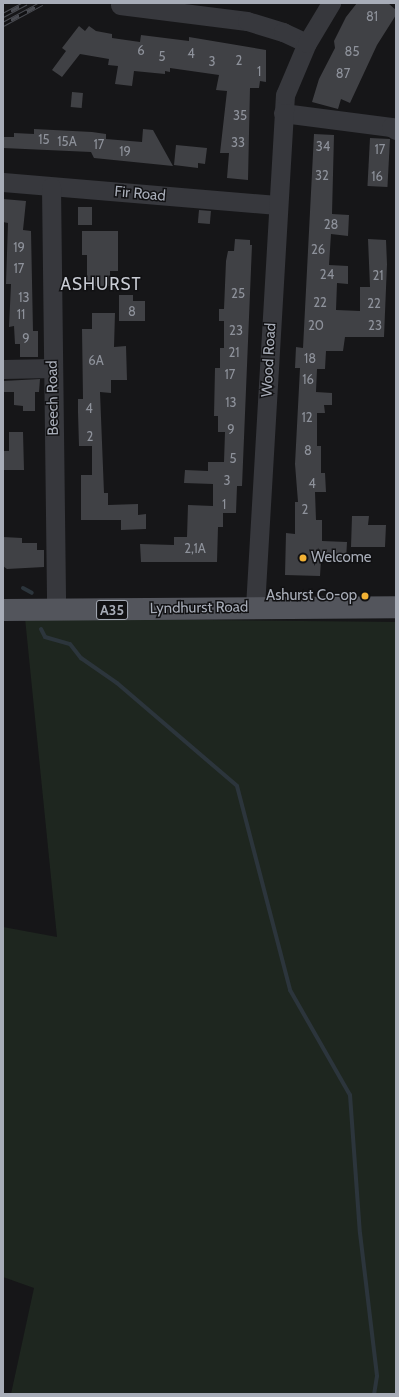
<!DOCTYPE html>
<html>
<head>
<meta charset="utf-8">
<style>
  body { margin:0 }
  #map { position:relative; width:399px; height:1397px; overflow:hidden; background:#161618; font-family:Cabin,sans-serif }
  div>[style] { position:absolute }
  .green>* { inset:0; background:#1e261f }
  .stream>* { height:4px; margin:-2px; padding:0 2px; transform-origin:2px; border-radius:2px; background:#2c353c }
  .building>* { inset:0; background:#404145; transform-origin:0 0 }
  .minor>* { height:19px; margin:-9.5px; padding:0 9.5px; transform-origin:9.5px; border-radius:9.5px; background:#37383d }
  .major>* { height:22px; margin:-11px; padding:0 11px; transform-origin:11px; border-radius:11px; background:#53555c }
  .rail>* { height:4.5px; margin-top:-2.25px; transform-origin:0; background:repeating-linear-gradient(90deg,#111113 0 9px,#4a4c52 0 18px); box-sizing:border-box; border-block:1px solid #4a4c52 }
  .dots>* { width:11px; height:11px; translate:-50% -50%; box-sizing:border-box; border:2px solid #111113; border-radius:50% }
  span { translate:-50% -50%; white-space:nowrap; text-align:center; line-height:1.15; -webkit-text-stroke:3px #111113; paint-order:stroke }
  .number-label { font-size:13px; color:#8e929b }
  .number-label span { -webkit-text-stroke-width:0 }
  .shield-label span { padding:1px 3px; background:#111113; border:1px solid; border-radius:3px; -webkit-text-stroke-width:0 }
  .shield-label { font-size:14px; color:#a8adb8; font-weight:700 }
  .street-label { font-size:15px; color:#a8adb8 }
  .poi-label { font-size:15px; color:#a8adb8 }
  .left { translate:0 -50%; text-align:left }
  .right { translate:-100% -50%; text-align:right }
  .quarter-label { font-size:17px; color:#c9ccd4; letter-spacing:1px }
  .frame { position:absolute; inset:0; border:4px solid #a8adb8; pointer-events:none }
</style>
</head>
<body>
<div id="map">
  <div class="green">
    <i style="clip-path:polygon(25px 618px,396px 622px,396px 1394px,11px 1394px,34px 1288px,3px 1277px,3px 927px,57px 937px)"></i>
  </div>
  <div class="stream">
    <i style="left:23px;top:588px;width:10px;rotate:29deg"></i>
    <i style="left:41px;top:629px;width:9px;rotate:63deg"></i>
    <i style="left:45px;top:637px;width:26px;rotate:16deg"></i>
    <i style="left:70px;top:644px;width:18px;rotate:52deg"></i>
    <i style="left:81px;top:658px;width:44px;rotate:34.8deg"></i>
    <i style="left:117px;top:683px;width:158px;rotate:40.6deg"></i>
    <i style="left:237px;top:786px;width:211px;rotate:75.4deg"></i>
    <i style="left:290px;top:990px;width:121px;rotate:60.3deg"></i>
    <i style="left:350px;top:1095px;width:138px;rotate:85.9deg"></i>
    <i style="left:360px;top:1233px;width:144px;rotate:83.2deg"></i>
    <i style="left:377px;top:1376px;width:18px;rotate:99deg"></i>
  </div>
  <div class="building">
    <i style="clip-path:polygon(357px 3px,388px 3px,396px 10px,396px 15px,377px 45px,350px 103px,341px 99px,338px 109px,312px 102px,319px 79px,335px 48px,334px 41px,346px 17px)"></i>
    <i style="clip-path:polygon(79px 26px,85px 31px,89px 26px,96px 31px,112px 34px,112px 38px,140px 42px,141px 35px,189px 41px,189px 37px,266px 50px,266px 82px,260px 81px,259px 88px,250px 88px,248px 180px,227px 178px,229px 153px,220px 153px,227px 91px,216px 90px,219px 75px,170px 68px,170px 72px,165px 71px,165px 74px,134px 71px,132px 86px,115px 84px,118px 66px,108px 65px,109px 59px,80px 54px,62px 77px,52px 70px,66px 51px,62px 48px)"></i>
    <i style="left:72px;top:92px;width:11px;height:15px;rotate:5deg"></i>
    <i style="clip-path:polygon(34px 129px,92px 132px,106px 134px,106px 139px,142px 142px,143px 129px,153px 130px,173px 166px,94px 158px,91px 152px,3px 148px,3px 137px,14px 137px,14px 133px,34px 134px)"></i>
    <i style="clip-path:polygon(314px 134px,334px 135px,332px 214px,349px 215px,348px 236px,331px 234px,329px 265px,348px 266px,348px 284px,337px 283px,336px 310px,360px 311px,360px 287px,370px 287px,368px 239px,386px 240px,387px 264px,384px 337px,345px 337px,343px 351px,326px 351px,325px 369px,317px 369px,316px 392px,332px 393px,332px 405px,324px 405px,325px 413px,317px 413px,317px 446px,321px 446px,321px 473px,325px 473px,326px 492px,315px 492px,316px 520px,322px 520px,322px 541px,347px 542px,346px 561px,321px 560px,320px 576px,285px 575px,286px 533px,295px 534px,295px 502px,298px 502px,295px 464px,300px 368px,295px 368px,296px 347px,303px 348px)"></i>
    <i style="left:370px;top:138px;width:20px;height:48px;rotate:3deg"></i>
    <i style="clip-path:polygon(176px 145px,207px 148px,205px 164px,198px 163px,198px 168px,174px 165px)"></i>
    <i style="clip-path:polygon(3px 199px,26px 201px,23px 230px,31px 231px,33px 331px,38px 331px,38px 357px,20px 357px,20px 344px,15px 344px,14px 326px,9px 327px,11px 284px,6px 284px,8px 223px,3px 222px)"></i>
    <i style="left:78px;top:207px;width:14px;height:18px"></i>
    <i style="left:199px;top:210px;width:12px;height:13px;rotate:5deg"></i>
    <i style="clip-path:polygon(82px 231px,118px 231px,118px 271px,110px 271px,110px 286px,87px 286px,87px 255px,82px 255px)"></i>
    <i style="clip-path:polygon(235px 239px,250px 240px,250px 245px,252px 245px,242px 486px,237px 486px,236px 513px,223px 513px,223px 527px,218px 527px,217px 562px,141px 562px,140px 544px,174px 545px,174px 537px,187px 537px,188px 505px,213px 506px,213px 484px,184px 483px,185px 470px,208px 471px,208px 462px,224px 462px,225px 432px,218px 432px,218px 416px,214px 416px,215px 368px,220px 368px,220px 348px,224px 348px,224px 321px,219px 321px,219px 309px,224px 309px,226px 261px,228px 251px,234px 251px)"></i>
    <i style="clip-path:polygon(119px 295px,133px 295px,133px 301px,145px 301px,145px 321px,119px 321px)"></i>
    <i style="clip-path:polygon(92px 313px,115px 313px,114px 347px,126px 346px,127px 380px,111px 380px,111px 393px,100px 392px,104px 493px,108px 493px,108px 505px,138px 504px,138px 515px,146px 514px,146px 529px,121px 530px,121px 520px,81px 520px,81px 475px,92px 475px,92px 446px,79px 446px,78px 412px,78px 399px,83px 399px,82px 329px,92px 329px)"></i>
    <i style="clip-path:polygon(40px 379px,39px 392px,35px 392px,35px 411px,23px 411px,23px 406px,14px 405px,14px 392px,3px 392px,3px 381px)"></i>
    <i style="clip-path:polygon(9px 432px,23px 432px,24px 470px,4px 470px,4px 451px,9px 451px)"></i>
    <i style="clip-path:polygon(352px 516px,369px 516px,368px 525px,386px 525px,385px 547px,351px 547px)"></i>
    <i style="clip-path:polygon(3px 537px,22px 538px,22px 543px,37px 543px,37px 550px,44px 550px,44px 567px,7px 569px,3px 566px)"></i>
  </div>
  <div class="minor">
    <i style="left:120px;top:5px;width:128px;rotate:7.2deg"></i>
    <i style="left:247px;top:21px;width:38px;rotate:17deg"></i>
    <i style="left:283px;top:32px;width:26px;rotate:25deg"></i>
    <i style="left:283px;top:113px;width:109px;rotate:7.4deg"></i>
    <i style="left:391px;top:127px;width:6px;rotate:31deg"></i>
    <i style="left:3px;top:182px;width:275px;rotate:4.8deg"></i>
    <i style="left:51px;top:187px;width:423px;rotate:89.3deg"></i>
    <i style="left:3px;top:369px;width:50px;rotate:-1.1deg"></i>
    <i style="left:255px;top:607px;width:513px;rotate:-86.65deg"></i>
    <i style="left:285px;top:95px;width:56px;rotate:-67.1deg"></i>
    <i style="left:307px;top:43px;width:47px;rotate:-59deg"></i>
  </div>
  <div class="major">
    <i style="left:3px;top:610px;width:393px;rotate:-0.4deg"></i>
  </div>
  <div class="rail">
    <i style="left:3px;top:15px;width:26px;rotate:-28deg"></i>
    <i style="left:3px;top:24px;width:44px;rotate:-28.3deg"></i>
  </div>
  <div class="dots">
    <i style="left:303px;top:558px;background:#f2b134"></i>
    <i style="left:365px;top:596px;background:#f2b134"></i>
  </div>
  <div class="number-label">
    <span style="left:372px;top:16px">81</span>
    <span style="left:141px;top:50px">6</span>
    <span style="left:352px;top:51px">85</span>
    <span style="left:191px;top:53px">4</span>
    <span style="left:162px;top:56px">5</span>
    <span style="left:239px;top:60px">2</span>
    <span style="left:212px;top:61px">3</span>
    <span style="left:259px;top:71px">1</span>
    <span style="left:343px;top:73px">87</span>
    <span style="left:240px;top:115px">35</span>
    <span style="left:44px;top:139px">15</span>
    <span style="left:67px;top:141px">15A</span>
    <span style="left:238px;top:142px">33</span>
    <span style="left:99px;top:144px">17</span>
    <span style="left:323px;top:146px">34</span>
    <span style="left:380px;top:149px">17</span>
    <span style="left:125px;top:151px">19</span>
    <span style="left:322px;top:175px">32</span>
    <span style="left:377px;top:176px">16</span>
    <span style="left:331px;top:224px">28</span>
    <span style="left:19px;top:247px">19</span>
    <span style="left:318px;top:249px">26</span>
    <span style="left:19px;top:268px">17</span>
    <span style="left:327px;top:274px">24</span>
    <span style="left:378px;top:275px">21</span>
    <span style="left:238px;top:293px">25</span>
    <span style="left:24px;top:297px">13</span>
    <span style="left:320px;top:302px">22</span>
    <span style="left:374px;top:303px">22</span>
    <span style="left:132px;top:311px">8</span>
    <span style="left:21px;top:314px">11</span>
    <span style="left:316px;top:325px">20</span>
    <span style="left:375px;top:325px">23</span>
    <span style="left:236px;top:330px">23</span>
    <span style="left:26px;top:338px">9</span>
    <span style="left:234px;top:352px">21</span>
    <span style="left:310px;top:358px">18</span>
    <span style="left:96px;top:360px">6A</span>
    <span style="left:230px;top:374px">17</span>
    <span style="left:308px;top:379px">16</span>
    <span style="left:231px;top:402px">13</span>
    <span style="left:89px;top:408px">4</span>
    <span style="left:307px;top:417px">12</span>
    <span style="left:231px;top:429px">9</span>
    <span style="left:90px;top:436px">2</span>
    <span style="left:308px;top:450px">8</span>
    <span style="left:233px;top:458px">5</span>
    <span style="left:227px;top:480px">3</span>
    <span style="left:312px;top:483px">4</span>
    <span style="left:224px;top:504px">1</span>
    <span style="left:305px;top:509px">2</span>
    <span style="left:195px;top:548px">2,1A</span>
  </div>
  <div class="shield-label">
    <span style="left:112px;top:610px">A35</span>
  </div>
  <div class="street-label">
    <span style="left:140px;top:194px;rotate:5deg">Fir Road</span>
    <span style="left:269px;top:360px;rotate:-87deg">Wood Road</span>
    <span style="left:53px;top:398px;rotate:-91deg">Beech Road</span>
    <span style="left:199px;top:608px;rotate:-1deg">Lyndhurst Road</span>
  </div>
  <div class="poi-label">
    <span class="left" style="left:311px;top:558px">Welcome</span>
    <span class="right" style="left:357px;top:596px">Ashurst Co-op</span>
  </div>
  <div class="quarter-label">
    <span style="left:101px;top:285px">ASHURST</span>
  </div>
  <div class="frame"></div>
</div>
</body>
</html>
